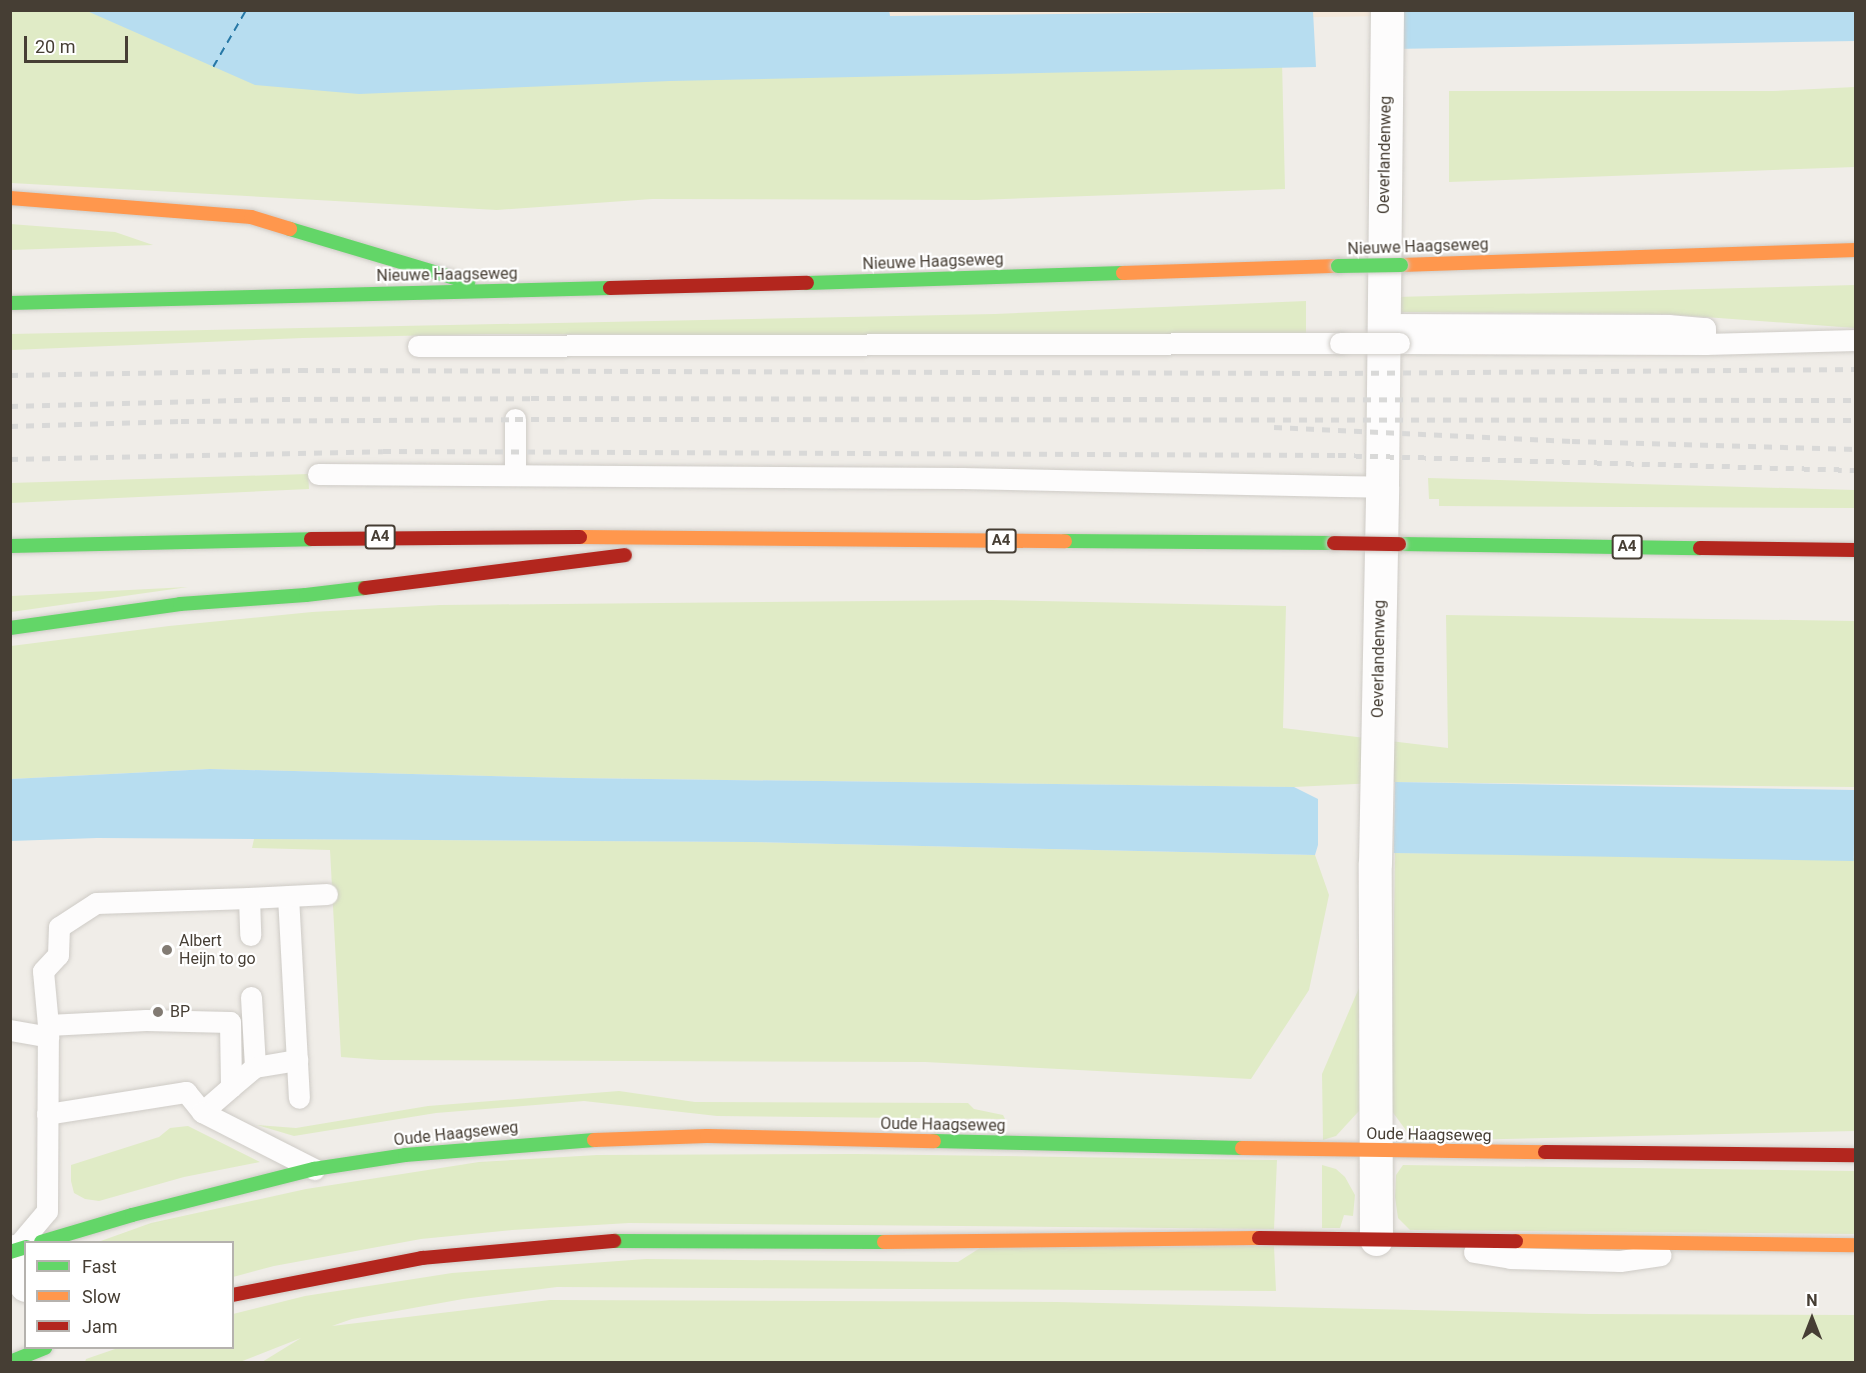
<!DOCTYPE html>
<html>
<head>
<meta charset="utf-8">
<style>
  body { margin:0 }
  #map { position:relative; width:1866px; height:1373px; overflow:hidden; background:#f0ede8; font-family:Roboto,sans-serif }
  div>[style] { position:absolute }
  .commercial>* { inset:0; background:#f4e8da }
  .green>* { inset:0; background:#e0ebc6 }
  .water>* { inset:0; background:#b7ddf0; transform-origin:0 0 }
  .ferry>* { height:1.5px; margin-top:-0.75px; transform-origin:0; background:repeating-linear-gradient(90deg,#2778a6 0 8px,transparent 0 14px) }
  .roads { filter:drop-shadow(0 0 2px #cecbc6) drop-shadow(0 0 2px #cecbc6) }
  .lane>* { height:21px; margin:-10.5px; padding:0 10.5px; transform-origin:10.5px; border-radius:10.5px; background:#fdfcfc }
  .street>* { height:33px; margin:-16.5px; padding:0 16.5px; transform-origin:16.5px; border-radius:16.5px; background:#fdfcfc }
  .fast>* { height:14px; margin:-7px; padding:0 7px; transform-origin:7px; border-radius:7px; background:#63d668 }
  .slow>* { height:14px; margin:-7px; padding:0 7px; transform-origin:7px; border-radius:7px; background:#ff974d }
  .jam>* { height:14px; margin:-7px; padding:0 7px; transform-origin:7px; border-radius:7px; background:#b3261e }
  .rail>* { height:4.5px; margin-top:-2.25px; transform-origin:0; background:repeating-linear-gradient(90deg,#d9d9d8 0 8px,transparent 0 16px) }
  .bridges { filter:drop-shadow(0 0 2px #cecbc6) drop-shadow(0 0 2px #cecbc6) }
  .lane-bridge>* { height:21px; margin:-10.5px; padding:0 10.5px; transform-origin:10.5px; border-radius:10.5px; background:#fdfcfc }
  .fast-bridge>* { height:14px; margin:-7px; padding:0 7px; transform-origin:7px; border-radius:7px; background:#63d668 }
  .jam-bridge>* { height:14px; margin:-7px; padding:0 7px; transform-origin:7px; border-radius:7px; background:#b3261e }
  .dots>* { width:16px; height:16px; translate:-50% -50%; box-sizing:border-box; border:3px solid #fff; border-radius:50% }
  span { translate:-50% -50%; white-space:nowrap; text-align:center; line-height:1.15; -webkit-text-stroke:4.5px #fff; paint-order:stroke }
  .shield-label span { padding:2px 4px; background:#fff; border:2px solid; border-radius:4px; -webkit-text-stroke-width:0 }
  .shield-label { font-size:15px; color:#463e34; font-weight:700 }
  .street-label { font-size:16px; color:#463e34 }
  .poi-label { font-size:16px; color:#463e34 }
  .left { translate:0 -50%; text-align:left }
  .frame { position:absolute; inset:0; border:12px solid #463e34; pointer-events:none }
  .legend { position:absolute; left:24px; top:1241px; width:210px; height:108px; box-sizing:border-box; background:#fff; border:2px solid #b5b2ae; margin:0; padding:8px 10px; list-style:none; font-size:18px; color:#463e34 }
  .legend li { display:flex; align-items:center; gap:12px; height:30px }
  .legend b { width:30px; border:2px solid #b5b2ae }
  .north { position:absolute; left:1782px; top:1289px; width:60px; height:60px; -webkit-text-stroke:4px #fff; paint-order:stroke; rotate:0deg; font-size:16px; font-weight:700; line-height:24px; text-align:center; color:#463e34 }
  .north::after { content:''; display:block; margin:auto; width:21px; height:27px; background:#463e34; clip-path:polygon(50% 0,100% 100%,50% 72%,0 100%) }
  .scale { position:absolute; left:24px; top:36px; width:104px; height:27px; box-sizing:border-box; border:3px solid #463e34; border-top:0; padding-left:8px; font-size:18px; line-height:21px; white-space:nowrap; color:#463e34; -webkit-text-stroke:4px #fff; paint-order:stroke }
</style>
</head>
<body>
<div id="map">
  <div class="commercial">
    <i style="clip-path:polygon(874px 11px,1752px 11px,883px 23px)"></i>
  </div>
  <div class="green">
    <i style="clip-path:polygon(10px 11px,102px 11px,1282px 61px,1285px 189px,977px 200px,652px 199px,497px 210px,11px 183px)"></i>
    <i style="clip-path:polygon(1855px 87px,1855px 167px,1449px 182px,1449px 91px,1773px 91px)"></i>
    <i style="clip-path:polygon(10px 224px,115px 232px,153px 245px,11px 250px)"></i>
    <i style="clip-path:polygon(1855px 285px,1855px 328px,1664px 314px,1396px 312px,1396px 297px)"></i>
    <i style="clip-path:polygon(1306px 301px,1306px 333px,959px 336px,489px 334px,303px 338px,11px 350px,10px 334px,995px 314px)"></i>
    <i style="clip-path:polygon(308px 474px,309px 489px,11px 503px,10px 483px)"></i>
    <i style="clip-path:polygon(1428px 478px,1855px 490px,1855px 508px,1439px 506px,1439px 499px,1429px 499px)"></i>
    <i style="clip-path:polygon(188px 587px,11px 612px,11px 596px)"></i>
    <i style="clip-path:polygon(992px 600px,1286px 606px,1283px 728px,1448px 748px,1446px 615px,1855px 621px,1855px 787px,1395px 782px,1294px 787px,573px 778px,210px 769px,11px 779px,11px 646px,169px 626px,312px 612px,440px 605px)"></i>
    <i style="clip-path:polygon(254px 839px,749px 842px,1315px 855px,1329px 895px,1309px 990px,1251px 1079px,925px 1062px,380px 1060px,341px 1057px,330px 850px,252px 848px)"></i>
    <i style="clip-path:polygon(1395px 853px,1855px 858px,1855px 1131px,1414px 1141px,1391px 1110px)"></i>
    <i style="clip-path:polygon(1359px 988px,1359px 1111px,1336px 1136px,1323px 1140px,1322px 1074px)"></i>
    <i style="clip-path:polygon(619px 1091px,695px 1102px,968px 1103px,974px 1109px,1003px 1115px,1005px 1119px,717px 1116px,584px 1101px,436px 1113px,294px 1136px,257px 1125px,296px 1128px,428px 1106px)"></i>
    <i style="clip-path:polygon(188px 1126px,260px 1162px,184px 1177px,99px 1201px,85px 1199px,74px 1193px,71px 1181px,71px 1165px,159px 1137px,170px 1128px)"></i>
    <i style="clip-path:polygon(856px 1154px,1277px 1160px,1274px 1229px,629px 1223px,512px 1230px,421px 1239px,274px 1266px,233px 1277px,232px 1242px,98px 1242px,151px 1223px,306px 1189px,479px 1162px,597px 1155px)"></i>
    <i style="clip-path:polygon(1322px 1165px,1336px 1169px,1345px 1177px,1355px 1195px,1353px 1216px,1344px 1215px,1340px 1228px,1322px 1228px)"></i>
    <i style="clip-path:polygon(1403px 1165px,1855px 1171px,1855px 1234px,1410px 1230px,1398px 1218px,1395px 1197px,1396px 1175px)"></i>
    <i style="clip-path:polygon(1274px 1246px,1276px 1291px,557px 1287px,463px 1299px,352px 1319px,332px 1326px,550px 1300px,1057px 1302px,1589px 1314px,1856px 1315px,1855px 1362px,262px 1362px,301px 1338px,240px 1362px,85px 1362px,86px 1359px,118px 1348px,232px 1348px,233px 1314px,305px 1296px,452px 1273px,646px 1259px,958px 1262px,980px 1248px)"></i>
  </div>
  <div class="water">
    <i style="clip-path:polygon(889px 10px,890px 16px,1313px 11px,1316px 67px,670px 81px,359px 94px,255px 85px,87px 11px)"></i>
    <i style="clip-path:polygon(1392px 11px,1855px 11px,1855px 41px,1392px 49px)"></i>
    <i style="clip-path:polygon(210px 769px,573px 778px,1294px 787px,1318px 799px,1318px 845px,1315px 855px,749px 842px,97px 838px,11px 841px,11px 779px)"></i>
    <i style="left:1395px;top:782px;width:460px;height:71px;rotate:1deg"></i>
  </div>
  <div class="ferry">
    <i style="left:213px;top:67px;width:66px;rotate:-59.9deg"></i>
  </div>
  <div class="roads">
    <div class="lane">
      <i style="left:1384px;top:324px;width:284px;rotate:0.2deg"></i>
      <i style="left:1668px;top:325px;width:37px;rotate:5deg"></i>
      <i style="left:1705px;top:328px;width:16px;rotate:90deg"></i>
      <i style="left:1399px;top:343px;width:306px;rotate:0.2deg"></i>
      <i style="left:1705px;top:344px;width:151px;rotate:-1.5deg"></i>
      <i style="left:418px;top:346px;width:922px;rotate:-0.19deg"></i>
      <i style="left:515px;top:419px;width:56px;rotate:90deg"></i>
      <i style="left:318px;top:474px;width:644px;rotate:0.36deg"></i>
      <i style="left:962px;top:478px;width:420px;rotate:1.2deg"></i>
      <i style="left:288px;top:896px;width:202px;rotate:86.9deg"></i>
      <i style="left:249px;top:898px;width:78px;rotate:-2.9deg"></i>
      <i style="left:251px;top:997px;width:70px;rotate:86.7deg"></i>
      <i style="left:48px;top:1025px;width:98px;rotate:-2.9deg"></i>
      <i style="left:146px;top:1020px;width:84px;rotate:1.4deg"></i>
      <i style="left:230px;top:1022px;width:65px;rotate:89.1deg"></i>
      <i style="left:231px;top:1087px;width:38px;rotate:139deg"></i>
      <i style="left:10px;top:1030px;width:39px;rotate:10deg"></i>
      <i style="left:231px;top:1087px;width:31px;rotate:-40deg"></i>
      <i style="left:255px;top:1067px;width:43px;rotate:-9.5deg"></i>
      <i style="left:47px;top:1114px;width:141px;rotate:-9deg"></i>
      <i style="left:186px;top:1092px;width:26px;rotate:51deg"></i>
      <i style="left:202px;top:1112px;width:126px;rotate:27deg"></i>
      <i style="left:14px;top:1250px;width:51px;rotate:-49.8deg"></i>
      <i style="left:47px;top:1211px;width:186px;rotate:-89.7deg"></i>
      <i style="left:48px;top:1025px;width:54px;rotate:-95.3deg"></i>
      <i style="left:43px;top:971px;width:22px;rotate:-47deg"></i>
      <i style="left:58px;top:955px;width:28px;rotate:-88deg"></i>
      <i style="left:59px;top:927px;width:44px;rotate:-33deg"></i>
      <i style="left:96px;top:903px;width:153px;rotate:-1.9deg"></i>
      <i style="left:249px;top:898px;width:37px;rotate:88deg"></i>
      <i style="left:1474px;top:1252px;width:36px;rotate:9deg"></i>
      <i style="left:1510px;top:1258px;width:110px;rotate:1.6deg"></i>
      <i style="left:1620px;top:1261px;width:41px;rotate:-8.3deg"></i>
    </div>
    <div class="street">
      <i style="left:1376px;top:1239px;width:376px;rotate:-90.2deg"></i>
      <i style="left:1375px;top:863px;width:376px;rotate:-88.9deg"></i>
      <i style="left:1382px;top:487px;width:477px;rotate:-89.4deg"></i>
      <i style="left:14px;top:1251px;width:36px;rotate:71deg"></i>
    </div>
    <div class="fast">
      <i style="left:290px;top:229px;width:186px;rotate:16.6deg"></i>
      <i style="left:807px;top:283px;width:316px;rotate:-1.8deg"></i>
      <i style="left:10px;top:303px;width:600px;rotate:-1.43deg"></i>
      <i style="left:1065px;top:541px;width:269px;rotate:0.4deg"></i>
      <i style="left:1399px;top:544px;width:301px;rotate:0.8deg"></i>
      <i style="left:10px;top:546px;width:301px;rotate:-1.3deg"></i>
      <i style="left:10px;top:628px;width:172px;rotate:-8deg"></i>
      <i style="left:180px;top:604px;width:126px;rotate:-4.1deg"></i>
      <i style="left:306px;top:595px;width:59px;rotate:-6.8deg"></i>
      <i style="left:934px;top:1141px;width:308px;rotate:1.3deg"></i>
      <i style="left:614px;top:1241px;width:270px;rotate:0.2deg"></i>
      <i style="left:41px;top:1242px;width:95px;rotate:-16.5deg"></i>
      <i style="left:132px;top:1215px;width:188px;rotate:-14.2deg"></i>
      <i style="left:314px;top:1169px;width:92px;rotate:-8.7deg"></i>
      <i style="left:405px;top:1155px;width:190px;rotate:-4.5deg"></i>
      <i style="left:10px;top:1252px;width:17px;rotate:-17deg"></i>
      <i style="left:10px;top:1362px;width:38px;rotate:-22deg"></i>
    </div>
    <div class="slow">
      <i style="left:10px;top:198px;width:242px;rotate:4.5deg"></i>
      <i style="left:251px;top:217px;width:41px;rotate:17.1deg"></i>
      <i style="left:1401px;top:265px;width:455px;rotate:-1.9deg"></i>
      <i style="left:1123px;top:273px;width:215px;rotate:-1.9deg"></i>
      <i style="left:580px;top:537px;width:485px;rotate:0.5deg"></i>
      <i style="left:594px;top:1140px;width:113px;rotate:-2deg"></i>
      <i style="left:707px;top:1136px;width:227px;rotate:1.3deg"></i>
      <i style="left:1242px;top:1148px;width:303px;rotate:0.8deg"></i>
      <i style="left:1516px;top:1241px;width:340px;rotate:0.7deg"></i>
      <i style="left:884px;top:1242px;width:375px;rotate:-0.6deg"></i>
    </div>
    <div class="jam">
      <i style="left:610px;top:288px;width:197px;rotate:-1.5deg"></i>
      <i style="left:311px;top:539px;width:269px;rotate:-0.4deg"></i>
      <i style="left:1700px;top:548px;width:156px;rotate:0.7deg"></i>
      <i style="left:365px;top:588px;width:262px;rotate:-7.2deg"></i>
      <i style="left:1545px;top:1152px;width:311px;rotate:0.6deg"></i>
      <i style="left:1259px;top:1238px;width:257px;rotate:0.7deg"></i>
      <i style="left:232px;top:1295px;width:194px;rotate:-11deg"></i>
      <i style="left:422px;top:1258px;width:193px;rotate:-5.1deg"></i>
    </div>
  </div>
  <div class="rail">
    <i style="left:10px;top:375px;width:290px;rotate:-1deg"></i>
    <i style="left:300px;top:370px;width:1039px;rotate:0.17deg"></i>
    <i style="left:1339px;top:373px;width:517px;rotate:-0.44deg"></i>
    <i style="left:10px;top:406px;width:272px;rotate:-1.5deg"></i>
    <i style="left:282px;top:399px;width:249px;rotate:-0.2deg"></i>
    <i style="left:531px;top:398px;width:1325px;rotate:0.09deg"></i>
    <i style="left:10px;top:426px;width:171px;rotate:-1.7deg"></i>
    <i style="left:181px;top:421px;width:334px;rotate:-0.3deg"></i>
    <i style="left:515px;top:419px;width:1341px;rotate:0.04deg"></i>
    <i style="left:1274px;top:427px;width:298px;rotate:2.7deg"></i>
    <i style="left:1572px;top:441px;width:284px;rotate:1.6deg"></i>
    <i style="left:10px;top:459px;width:373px;rotate:-1.2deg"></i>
    <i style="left:383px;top:451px;width:955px;rotate:0.24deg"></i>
    <i style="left:1338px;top:455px;width:518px;rotate:1.66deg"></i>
  </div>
  <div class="bridges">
    <div class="lane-bridge">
      <i style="left:1340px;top:343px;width:59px"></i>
    </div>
    <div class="fast-bridge">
      <i style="left:1338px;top:266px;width:63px;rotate:-0.9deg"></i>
    </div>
    <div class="jam-bridge">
      <i style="left:1334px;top:543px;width:65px;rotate:0.9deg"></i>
    </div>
  </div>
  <div class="dots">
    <i style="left:167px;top:950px;background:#827b73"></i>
    <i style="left:158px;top:1012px;background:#827b73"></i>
  </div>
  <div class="shield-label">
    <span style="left:380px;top:537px">A4</span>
    <span style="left:1001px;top:541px">A4</span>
    <span style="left:1627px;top:547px">A4</span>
  </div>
  <div class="street-label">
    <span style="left:1385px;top:155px;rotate:-89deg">Oeverlandenweg</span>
    <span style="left:1418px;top:247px;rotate:-2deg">Nieuwe Haagseweg</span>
    <span style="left:933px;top:262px;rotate:-2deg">Nieuwe Haagseweg</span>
    <span style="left:447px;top:275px;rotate:-1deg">Nieuwe Haagseweg</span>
    <span style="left:1379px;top:659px;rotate:-89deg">Oeverlandenweg</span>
    <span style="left:943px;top:1125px;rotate:1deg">Oude Haagseweg</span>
    <span style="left:456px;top:1134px;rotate:-6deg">Oude Haagseweg</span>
    <span style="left:1429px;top:1135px;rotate:1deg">Oude Haagseweg</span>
  </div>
  <div class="poi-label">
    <span class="left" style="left:179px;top:950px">Albert<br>Heijn to go</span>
    <span class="left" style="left:170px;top:1012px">BP</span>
  </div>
  <div class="frame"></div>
  <ul class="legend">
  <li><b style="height:8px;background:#63d668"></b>Fast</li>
  <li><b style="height:8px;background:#ff974d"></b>Slow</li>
  <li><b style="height:8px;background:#b3261e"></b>Jam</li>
  </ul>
  <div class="north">N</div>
  <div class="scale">20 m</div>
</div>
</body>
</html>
